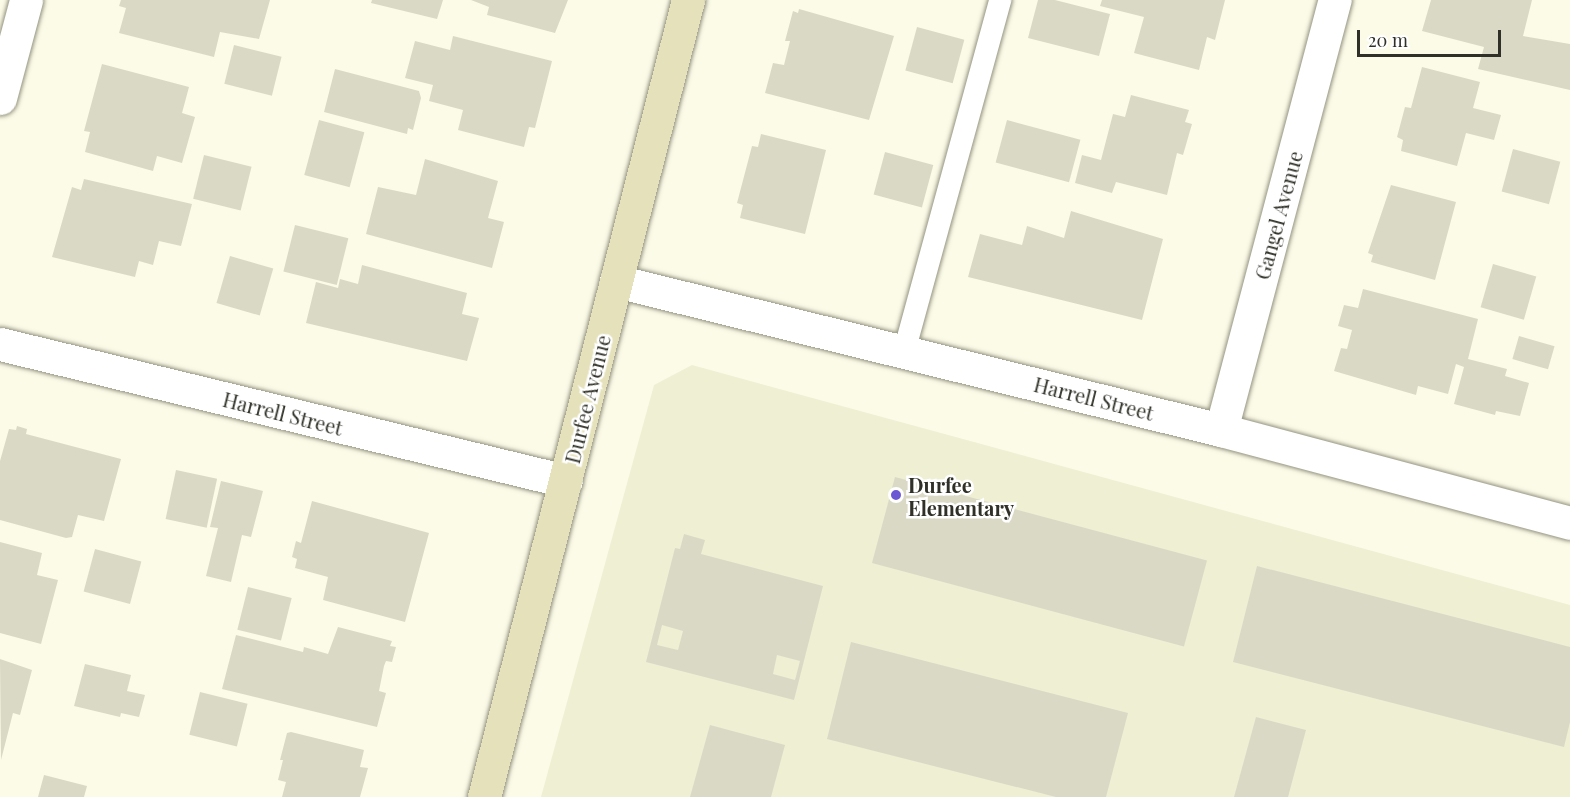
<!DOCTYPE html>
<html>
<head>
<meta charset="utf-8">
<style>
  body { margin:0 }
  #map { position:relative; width:1570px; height:797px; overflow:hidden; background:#fcfbe8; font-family:"Playfair Display",serif }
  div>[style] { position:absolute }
  .built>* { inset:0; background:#efefd3 }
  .building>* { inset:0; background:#dad9c6; transform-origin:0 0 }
  .roads { filter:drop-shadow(0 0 2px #949381) drop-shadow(0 0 2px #949381) }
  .lane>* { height:22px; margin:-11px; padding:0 11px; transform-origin:11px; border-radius:11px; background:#fff }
  .street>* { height:33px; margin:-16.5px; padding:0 16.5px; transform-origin:16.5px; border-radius:16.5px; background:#fff }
  .secondary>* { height:33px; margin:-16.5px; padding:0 16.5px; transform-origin:16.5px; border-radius:16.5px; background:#e5e2bb }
  .dots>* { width:16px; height:16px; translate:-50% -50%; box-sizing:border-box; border:3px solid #fff; border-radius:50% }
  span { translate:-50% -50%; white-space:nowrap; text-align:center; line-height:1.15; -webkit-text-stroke:5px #fff; paint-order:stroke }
  .street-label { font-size:20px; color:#303028 }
  .poi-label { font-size:20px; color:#303028; font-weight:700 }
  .left { translate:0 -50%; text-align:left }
  .scale { position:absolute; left:1357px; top:30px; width:144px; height:27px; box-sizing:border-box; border:3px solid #303028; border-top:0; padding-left:8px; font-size:18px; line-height:21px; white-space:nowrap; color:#303028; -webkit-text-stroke:4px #fff; paint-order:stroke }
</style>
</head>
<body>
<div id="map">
  <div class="built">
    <i style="clip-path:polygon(692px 365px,1570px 605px,1570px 797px,541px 797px,654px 385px)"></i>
  </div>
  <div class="building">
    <i style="clip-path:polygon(121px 0,270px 0,259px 39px,220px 32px,214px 57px,119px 33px,126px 8px,119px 6px)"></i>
    <i style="clip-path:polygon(372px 0,443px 0,437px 19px,371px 3px)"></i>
    <i style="clip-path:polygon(471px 0,568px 0,555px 33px,487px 15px,489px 7px)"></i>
    <i style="clip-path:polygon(1038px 0,1055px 0,1110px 14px,1099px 56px,1028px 38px)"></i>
    <i style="clip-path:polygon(1102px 0,1225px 0,1215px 40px,1207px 37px,1199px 70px,1134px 53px,1144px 17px,1100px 6px)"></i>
    <i style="clip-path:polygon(1431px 0,1532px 0,1523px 36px,1570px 44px,1570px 90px,1478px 69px,1484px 47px,1422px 31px)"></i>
    <i style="clip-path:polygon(799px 9px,894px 36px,869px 120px,765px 93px,773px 63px,784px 65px,790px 41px,785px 41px,793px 11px,798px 13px)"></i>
    <i style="left:917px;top:27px;width:49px;height:45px;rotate:15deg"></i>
    <i style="clip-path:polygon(453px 36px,552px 61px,535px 128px,529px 127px,524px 147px,458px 130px,463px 110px,429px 101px,433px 85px,405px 78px,415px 41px,450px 50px)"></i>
    <i style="left:234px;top:45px;width:49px;height:40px;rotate:14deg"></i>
    <i style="clip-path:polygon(102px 64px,189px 87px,182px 113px,195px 117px,182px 163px,157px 156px,153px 171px,85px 152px,90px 132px,84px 131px)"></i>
    <i style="clip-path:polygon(1422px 67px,1480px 82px,1473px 108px,1501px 115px,1494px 140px,1466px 133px,1457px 166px,1401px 151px,1403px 140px,1397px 137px,1405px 107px,1411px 108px)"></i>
    <i style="clip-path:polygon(335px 69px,419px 91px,421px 98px,413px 130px,408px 128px,407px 134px,324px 112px)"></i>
    <i style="clip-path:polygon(1131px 95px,1189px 110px,1185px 122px,1192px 124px,1183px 155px,1177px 153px,1167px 195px,1116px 182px,1112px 193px,1075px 183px,1082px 155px,1101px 160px,1113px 114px,1125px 117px)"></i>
    <i style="left:319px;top:120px;width:47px;height:57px;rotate:15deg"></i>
    <i style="left:1007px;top:120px;width:76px;height:44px;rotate:15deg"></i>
    <i style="clip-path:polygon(761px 134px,826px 150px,805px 234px,740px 218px,743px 205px,737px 203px,752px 146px,758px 147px)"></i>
    <i style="left:1513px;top:149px;width:49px;height:44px;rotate:15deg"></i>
    <i style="left:885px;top:152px;width:50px;height:44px;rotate:15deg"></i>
    <i style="left:204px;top:155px;width:49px;height:45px;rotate:14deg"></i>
    <i style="clip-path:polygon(425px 159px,498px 181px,488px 218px,504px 222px,492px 268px,366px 234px,378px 187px,416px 195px)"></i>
    <i style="clip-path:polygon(84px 179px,192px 204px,181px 246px,159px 241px,153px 265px,139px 261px,135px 277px,52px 257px,72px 187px,81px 190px)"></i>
    <i style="clip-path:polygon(1391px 185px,1456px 202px,1435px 280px,1371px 262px,1373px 255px,1368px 253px)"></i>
    <i style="clip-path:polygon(1071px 211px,1163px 239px,1142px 320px,968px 277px,980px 234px,1022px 245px,1027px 226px,1064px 238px)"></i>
    <i style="left:295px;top:225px;width:55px;height:48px;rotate:14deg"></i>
    <i style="left:230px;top:256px;width:45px;height:49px;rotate:16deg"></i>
    <i style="left:1493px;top:264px;width:45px;height:45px;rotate:16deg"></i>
    <i style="clip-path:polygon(362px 265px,467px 293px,462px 314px,479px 318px,467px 361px,306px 323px,316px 282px,338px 288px,340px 279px,358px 284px)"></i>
    <i style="clip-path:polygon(1363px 289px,1478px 319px,1468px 359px,1507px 369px,1505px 376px,1529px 383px,1520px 416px,1496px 411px,1495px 415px,1454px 404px,1464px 367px,1456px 364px,1448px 394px,1418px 386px,1416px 395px,1334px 371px,1341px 348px,1347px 349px,1352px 330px,1338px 326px,1344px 305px,1358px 308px)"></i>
    <i style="left:1519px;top:336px;width:37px;height:24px;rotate:16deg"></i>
    <i style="clip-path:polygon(17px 426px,27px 429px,26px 434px,121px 459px,104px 521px,78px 515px,72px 537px,66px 538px,0 520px,0 461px,9px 429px,16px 430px)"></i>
    <i style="left:176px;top:470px;width:42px;height:50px;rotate:12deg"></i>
    <i style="left:895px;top:477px;width:323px;height:89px;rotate:15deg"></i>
    <i style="clip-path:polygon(221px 481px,263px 491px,251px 537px,242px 535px,231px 582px,206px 576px,218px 528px,210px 527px)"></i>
    <i style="clip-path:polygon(312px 501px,429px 533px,405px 622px,323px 600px,328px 577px,295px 568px,297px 559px,292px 557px,296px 541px,301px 543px)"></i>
    <i style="clip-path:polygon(evenodd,684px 534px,705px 540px,701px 554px,823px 586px,794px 700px,646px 662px,675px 548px,680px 549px,684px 534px,662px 625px,683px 631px,678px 650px,657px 645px,662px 625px,684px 534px,777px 655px,800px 661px,795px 680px,773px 674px,777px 655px)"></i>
    <i style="clip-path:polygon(0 542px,42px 553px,37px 575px,58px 580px,41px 644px,0 633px)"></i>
    <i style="left:95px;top:549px;width:48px;height:44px;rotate:15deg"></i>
    <i style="clip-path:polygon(1257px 566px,1570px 647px,1570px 722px,1564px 747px,1233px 662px)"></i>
    <i style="left:248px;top:587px;width:45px;height:44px;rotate:14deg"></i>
    <i style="clip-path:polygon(338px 627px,392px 641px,390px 646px,396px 647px,392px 662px,386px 661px,384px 666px,379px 691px,386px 693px,377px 727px,222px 689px,236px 635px,303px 652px,304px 647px,328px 654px)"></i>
    <i style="clip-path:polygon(851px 642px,1128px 713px,1106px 797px,1056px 797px,827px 739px)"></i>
    <i style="clip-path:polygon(0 659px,32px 670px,20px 715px,13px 713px,1px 760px)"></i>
    <i style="clip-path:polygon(85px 664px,131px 675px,127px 691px,145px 695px,139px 717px,121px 713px,120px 717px,74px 706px)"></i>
    <i style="left:200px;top:692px;width:49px;height:44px;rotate:14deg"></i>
    <i style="clip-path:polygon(1256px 717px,1306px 730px,1288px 797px,1234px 797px)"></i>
    <i style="clip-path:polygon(710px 725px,785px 745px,771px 797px,690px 797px)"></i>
    <i style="clip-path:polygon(291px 732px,364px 750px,360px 767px,368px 768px,360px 797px,282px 797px,286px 782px,278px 780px,283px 760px,280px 760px,287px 733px)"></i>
    <i style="clip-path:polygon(44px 775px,87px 786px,84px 797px,38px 797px)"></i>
  </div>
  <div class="roads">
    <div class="lane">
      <i style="left:904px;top:352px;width:365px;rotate:-74.7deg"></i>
    </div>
    <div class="street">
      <i style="left:0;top:98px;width:101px;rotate:-75.1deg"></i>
      <i style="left:616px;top:281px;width:623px;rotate:13.84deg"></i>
      <i style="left:1221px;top:430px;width:361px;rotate:14.9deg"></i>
      <i style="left:0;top:344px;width:582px;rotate:13.61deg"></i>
      <i style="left:1221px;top:430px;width:445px;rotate:-75.2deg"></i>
    </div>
    <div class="secondary">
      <i style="left:484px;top:797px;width:823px;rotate:-75.64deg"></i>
    </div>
  </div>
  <div class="dots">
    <i style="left:896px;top:495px;background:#6b58d2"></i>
  </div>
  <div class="street-label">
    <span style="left:1278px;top:215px;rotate:-75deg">Gangel Avenue</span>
    <span style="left:1094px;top:398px;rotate:14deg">Harrell Street</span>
    <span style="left:587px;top:399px;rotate:-76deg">Durfee Avenue</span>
    <span style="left:283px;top:413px;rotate:14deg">Harrell Street</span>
  </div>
  <div class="poi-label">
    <span class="left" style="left:908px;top:496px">Durfee<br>Elementary</span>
  </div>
  <div class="scale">20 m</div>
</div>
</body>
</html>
